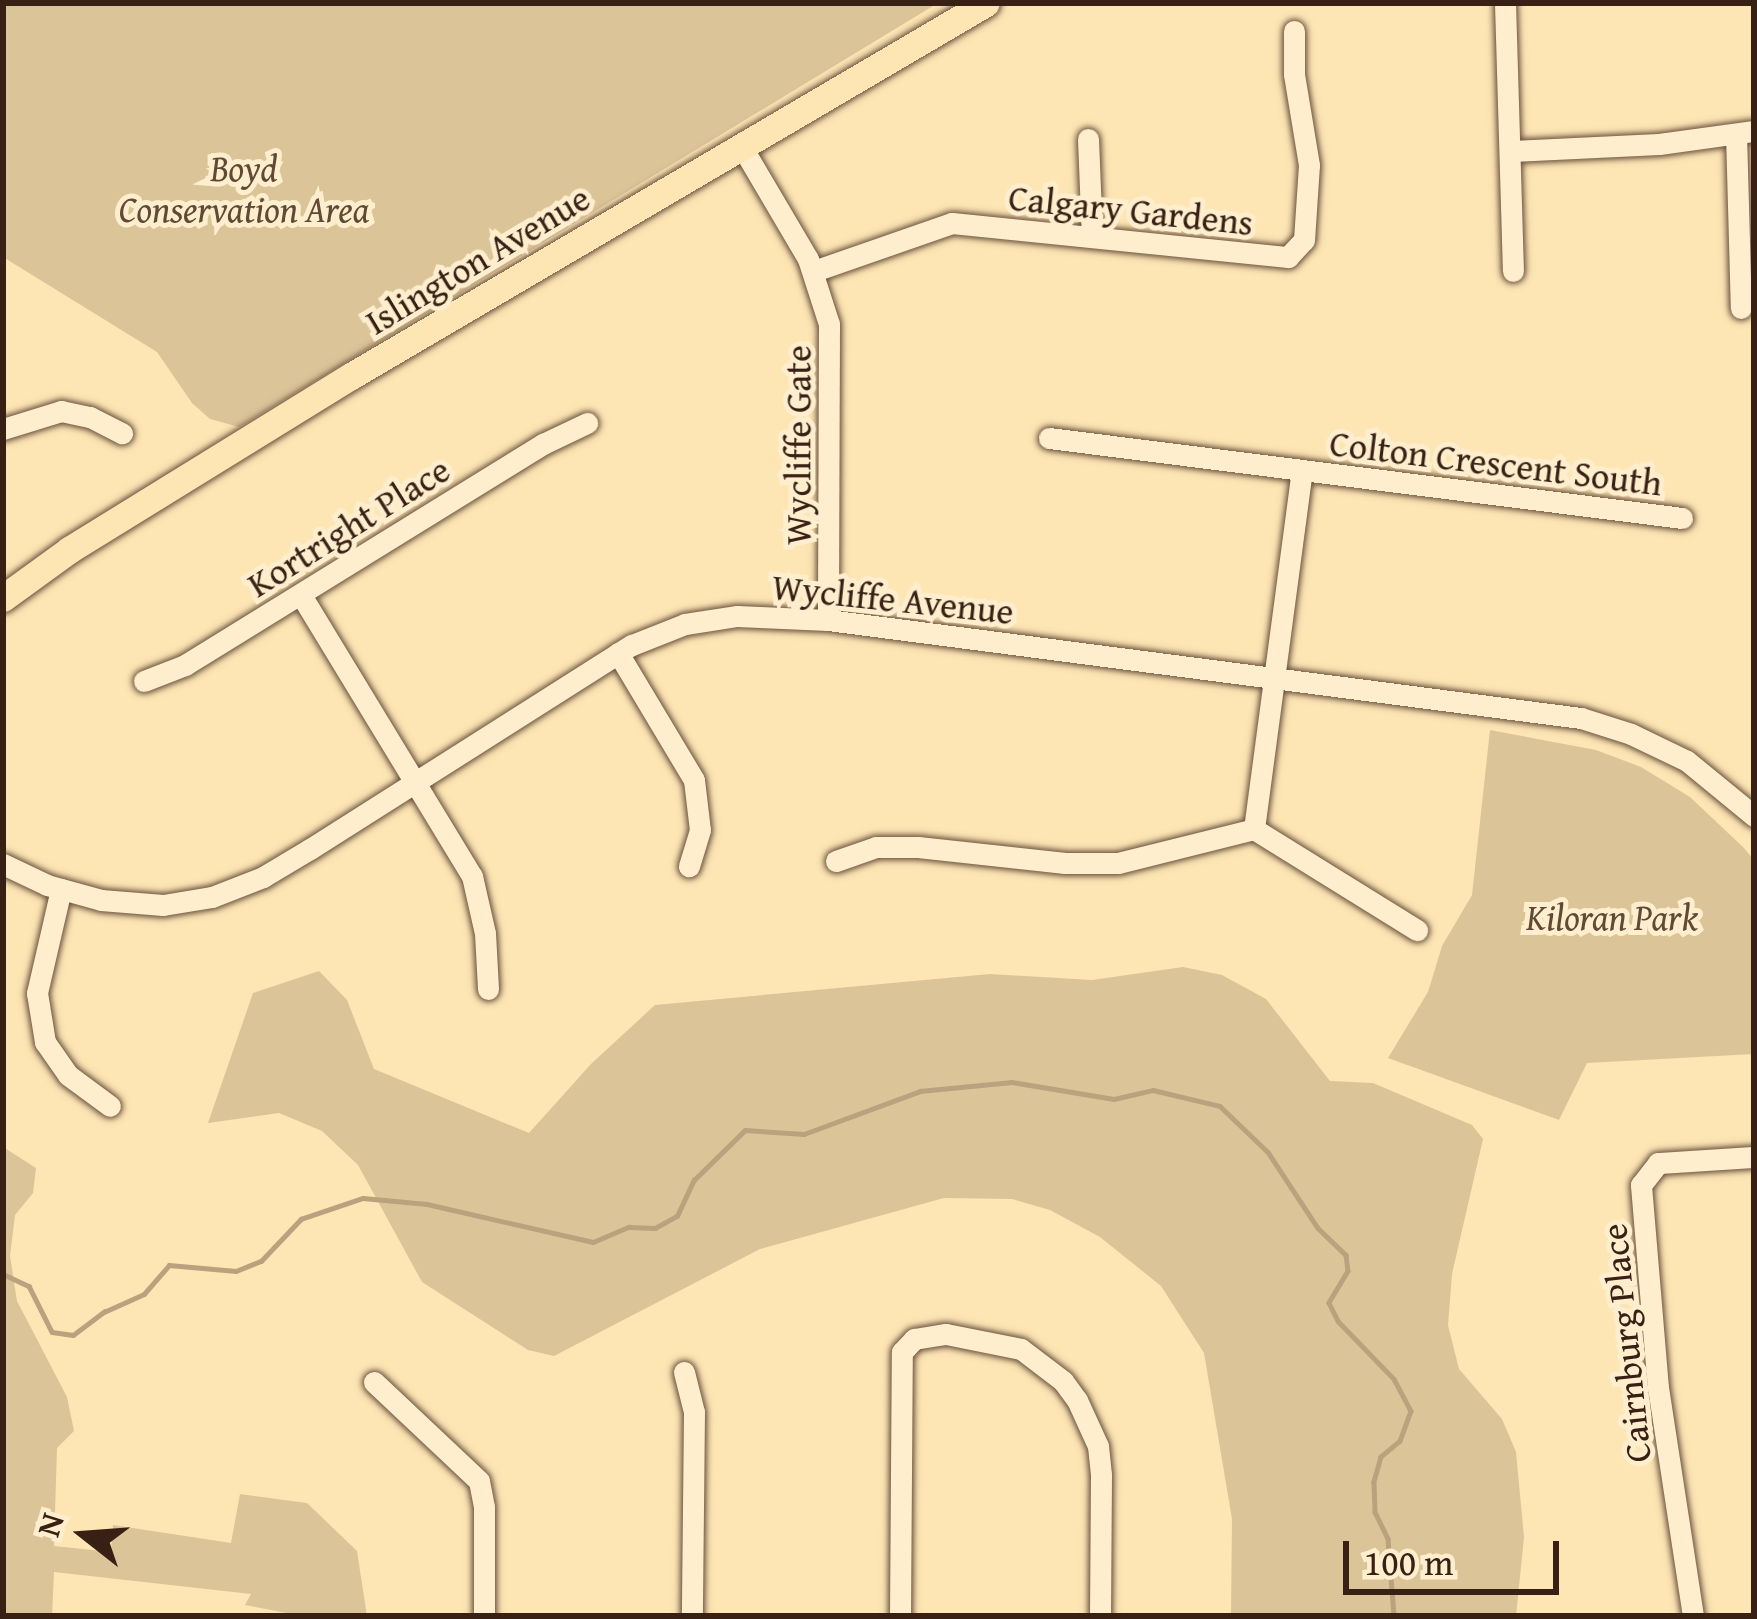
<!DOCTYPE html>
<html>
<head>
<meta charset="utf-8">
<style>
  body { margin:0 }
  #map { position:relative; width:1757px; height:1619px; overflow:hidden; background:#fde5b4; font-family:"Gentium Book Plus",serif }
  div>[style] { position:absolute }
  .green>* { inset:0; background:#dcc499 }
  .stream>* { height:4.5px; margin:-2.25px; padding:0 2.25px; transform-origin:2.25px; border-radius:2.25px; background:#baa27e }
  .roads { filter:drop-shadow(0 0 3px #69513c) drop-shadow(0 0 3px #69513c) }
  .minor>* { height:21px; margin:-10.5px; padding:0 10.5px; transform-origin:10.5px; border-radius:10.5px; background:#feeece }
  .major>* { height:27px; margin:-13.5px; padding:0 13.5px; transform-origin:13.5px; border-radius:13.5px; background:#fde5b4 }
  span { translate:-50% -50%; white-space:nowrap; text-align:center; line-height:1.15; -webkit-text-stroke:10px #feeece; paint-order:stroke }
  .park-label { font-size:36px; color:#614935; font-style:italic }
  .street-label { font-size:36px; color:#382014 }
  .frame { position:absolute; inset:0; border:6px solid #382014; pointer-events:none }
  .north { position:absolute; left:24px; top:1475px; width:120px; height:120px; -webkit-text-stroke:9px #feeece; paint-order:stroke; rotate:287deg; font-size:33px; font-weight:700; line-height:48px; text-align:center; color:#382014 }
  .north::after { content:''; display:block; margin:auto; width:42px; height:54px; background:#382014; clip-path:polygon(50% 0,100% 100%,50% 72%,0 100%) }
  .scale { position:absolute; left:1343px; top:1541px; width:216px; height:54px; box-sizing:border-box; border:6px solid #382014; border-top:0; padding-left:15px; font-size:36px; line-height:42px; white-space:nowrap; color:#382014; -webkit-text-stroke:9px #feeece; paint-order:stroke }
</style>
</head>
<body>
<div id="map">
  <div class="green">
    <i style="clip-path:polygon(3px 3px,938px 3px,239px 427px,210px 419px,192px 403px,157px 352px,3px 257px)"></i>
    <i style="clip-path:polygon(1490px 730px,1596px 750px,1641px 767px,1690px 797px,1744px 848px,1754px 860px,1754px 1054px,1587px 1063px,1559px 1120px,1388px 1058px,1428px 992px,1442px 946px,1472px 895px)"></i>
    <i style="clip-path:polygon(1183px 967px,1222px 975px,1266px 999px,1330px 1081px,1373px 1083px,1472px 1125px,1483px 1139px,1452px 1274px,1448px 1325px,1459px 1369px,1502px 1419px,1516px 1452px,1524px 1537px,1516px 1616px,1231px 1616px,1232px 1519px,1204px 1353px,1161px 1286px,1100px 1237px,1050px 1210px,1012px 1199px,944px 1198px,760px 1249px,554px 1356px,528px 1350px,422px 1282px,358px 1165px,322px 1131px,279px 1113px,208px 1123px,253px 993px,319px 971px,347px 1000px,374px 1069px,529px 1133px,591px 1064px,655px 1005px,990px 974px,1092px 980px)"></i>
    <i style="clip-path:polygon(3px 1147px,36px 1168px,33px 1193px,15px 1215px,10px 1256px,17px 1301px,67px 1397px,74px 1431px,57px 1448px,54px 1546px,111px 1552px,113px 1525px,231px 1543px,240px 1494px,307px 1503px,357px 1551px,367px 1616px,302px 1616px,245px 1605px,251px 1594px,54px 1572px,52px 1616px,3px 1616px)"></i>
  </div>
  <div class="stream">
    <i style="left:3px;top:1274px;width:29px;rotate:25deg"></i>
    <i style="left:29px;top:1286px;width:51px;rotate:63.4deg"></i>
    <i style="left:52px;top:1332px;width:21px;rotate:8deg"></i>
    <i style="left:73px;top:1335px;width:39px;rotate:-37deg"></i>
    <i style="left:104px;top:1312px;width:44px;rotate:-24.2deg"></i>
    <i style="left:144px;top:1294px;width:38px;rotate:-49deg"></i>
    <i style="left:169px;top:1265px;width:67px;rotate:5.1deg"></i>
    <i style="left:236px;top:1271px;width:27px;rotate:-22deg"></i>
    <i style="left:261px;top:1261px;width:58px;rotate:-46.4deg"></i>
    <i style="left:301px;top:1219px;width:65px;rotate:-18.7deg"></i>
    <i style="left:363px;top:1198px;width:64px;rotate:5.4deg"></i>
    <i style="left:427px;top:1204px;width:170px;rotate:12.9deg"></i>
    <i style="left:593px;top:1242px;width:39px;rotate:-23deg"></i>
    <i style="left:629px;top:1227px;width:26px;rotate:2deg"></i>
    <i style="left:655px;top:1228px;width:25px;rotate:-29deg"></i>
    <i style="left:677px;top:1216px;width:40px;rotate:-65deg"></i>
    <i style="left:694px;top:1180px;width:71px;rotate:-44.4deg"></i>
    <i style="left:745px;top:1130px;width:59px;rotate:3.9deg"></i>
    <i style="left:804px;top:1134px;width:124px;rotate:-20.3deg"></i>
    <i style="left:920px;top:1091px;width:92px;rotate:-5.6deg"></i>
    <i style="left:1012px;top:1082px;width:103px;rotate:9.5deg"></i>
    <i style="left:1114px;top:1099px;width:40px;rotate:-13deg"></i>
    <i style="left:1153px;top:1090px;width:69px;rotate:13.4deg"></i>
    <i style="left:1220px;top:1106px;width:66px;rotate:43.8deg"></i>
    <i style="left:1268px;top:1152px;width:91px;rotate:56.7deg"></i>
    <i style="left:1318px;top:1228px;width:39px;rotate:44deg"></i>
    <i style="left:1346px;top:1255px;width:16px;rotate:83deg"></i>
    <i style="left:1348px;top:1271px;width:37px;rotate:121deg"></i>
    <i style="left:1329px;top:1303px;width:20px;rotate:63deg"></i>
    <i style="left:1338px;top:1321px;width:81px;rotate:46deg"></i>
    <i style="left:1394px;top:1379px;width:36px;rotate:62deg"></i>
    <i style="left:1411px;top:1411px;width:32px;rotate:110deg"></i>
    <i style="left:1400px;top:1441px;width:25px;rotate:140deg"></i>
    <i style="left:1381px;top:1457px;width:26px;rotate:106deg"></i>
    <i style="left:1374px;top:1482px;width:30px;rotate:88deg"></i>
    <i style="left:1375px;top:1512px;width:30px;rotate:64deg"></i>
    <i style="left:1388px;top:1539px;width:77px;rotate:85.5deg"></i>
  </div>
  <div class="roads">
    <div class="minor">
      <i style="left:1505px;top:3px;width:268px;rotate:88.3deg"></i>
      <i style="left:1736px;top:134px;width:174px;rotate:88.4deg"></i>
      <i style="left:1088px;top:139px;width:98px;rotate:87.7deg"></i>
      <i style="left:742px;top:147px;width:130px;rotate:59.5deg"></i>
      <i style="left:808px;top:259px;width:68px;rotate:72.1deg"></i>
      <i style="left:829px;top:324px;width:296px;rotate:90.2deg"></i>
      <i style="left:1512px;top:151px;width:147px;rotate:-2.7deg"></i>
      <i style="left:1659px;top:144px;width:96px;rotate:-7.8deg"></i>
      <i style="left:814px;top:271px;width:146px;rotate:-19.2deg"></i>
      <i style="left:952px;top:223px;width:338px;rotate:5.8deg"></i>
      <i style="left:1288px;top:257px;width:23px;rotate:-47deg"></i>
      <i style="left:1304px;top:240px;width:75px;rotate:-86.2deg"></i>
      <i style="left:1309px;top:165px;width:92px;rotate:-99.4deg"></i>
      <i style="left:1294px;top:74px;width:43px;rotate:-90deg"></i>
      <i style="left:3px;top:429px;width:61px;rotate:-17.2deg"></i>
      <i style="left:61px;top:411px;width:30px;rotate:12deg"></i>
      <i style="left:90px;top:417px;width:36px;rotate:27deg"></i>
      <i style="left:1049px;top:438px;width:638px;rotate:7.2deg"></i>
      <i style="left:301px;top:595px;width:329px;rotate:58.7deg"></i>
      <i style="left:472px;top:876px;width:58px;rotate:77.2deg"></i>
      <i style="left:485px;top:933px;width:56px;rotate:86.9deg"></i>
      <i style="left:618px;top:653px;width:148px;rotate:59.1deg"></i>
      <i style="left:694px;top:780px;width:50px;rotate:83.2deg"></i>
      <i style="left:700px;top:830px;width:38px;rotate:107deg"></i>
      <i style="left:144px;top:681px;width:44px;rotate:-21.3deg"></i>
      <i style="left:185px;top:665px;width:421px;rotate:-31.7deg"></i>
      <i style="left:543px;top:444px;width:49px;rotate:-25.5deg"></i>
      <i style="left:1254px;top:829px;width:361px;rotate:-82.4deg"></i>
      <i style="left:1254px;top:829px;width:192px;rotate:31.8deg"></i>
      <i style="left:836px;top:861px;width:42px;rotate:-19.3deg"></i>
      <i style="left:876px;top:847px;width:42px"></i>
      <i style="left:918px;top:847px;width:148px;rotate:6.2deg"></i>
      <i style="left:1065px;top:863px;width:53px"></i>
      <i style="left:1118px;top:863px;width:140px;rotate:-14deg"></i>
      <i style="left:3px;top:864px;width:49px;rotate:25.5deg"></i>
      <i style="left:47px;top:885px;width:56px;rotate:15.5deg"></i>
      <i style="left:101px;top:900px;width:62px;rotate:4.6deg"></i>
      <i style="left:163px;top:905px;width:50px;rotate:-9.3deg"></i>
      <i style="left:212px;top:897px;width:55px;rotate:-21.4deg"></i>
      <i style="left:263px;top:877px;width:55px;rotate:-30.8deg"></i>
      <i style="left:310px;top:849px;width:381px;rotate:-32.4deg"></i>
      <i style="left:632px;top:645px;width:57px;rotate:-21.6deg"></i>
      <i style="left:685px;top:624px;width:53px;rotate:-8.7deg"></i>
      <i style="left:737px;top:616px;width:91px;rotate:2.5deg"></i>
      <i style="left:828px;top:620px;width:759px;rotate:7.42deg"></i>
      <i style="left:1581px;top:718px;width:52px;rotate:17.7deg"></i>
      <i style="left:1631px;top:734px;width:62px;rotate:25.7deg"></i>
      <i style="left:1687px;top:761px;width:87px;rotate:39.4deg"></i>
      <i style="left:61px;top:889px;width:107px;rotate:103deg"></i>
      <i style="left:37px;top:993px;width:50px;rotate:80.7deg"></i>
      <i style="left:45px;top:1042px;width:40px;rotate:55.1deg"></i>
      <i style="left:68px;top:1075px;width:52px;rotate:36.4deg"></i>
      <i style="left:684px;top:1372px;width:41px;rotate:76deg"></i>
      <i style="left:694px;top:1412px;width:204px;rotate:90.6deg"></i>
      <i style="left:374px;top:1382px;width:144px;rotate:43.3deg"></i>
      <i style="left:479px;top:1481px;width:26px;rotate:79deg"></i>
      <i style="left:484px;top:1507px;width:109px;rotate:90deg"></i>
      <i style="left:900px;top:1616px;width:264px;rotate:-89.6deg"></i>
      <i style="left:902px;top:1352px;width:18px;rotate:-47deg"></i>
      <i style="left:914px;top:1339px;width:32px;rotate:-9deg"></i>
      <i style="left:946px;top:1334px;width:76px;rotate:11.3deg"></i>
      <i style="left:1021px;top:1349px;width:53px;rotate:37.3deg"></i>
      <i style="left:1063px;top:1381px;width:24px;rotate:54deg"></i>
      <i style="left:1077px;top:1400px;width:51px;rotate:65.5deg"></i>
      <i style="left:1098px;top:1446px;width:29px;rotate:84deg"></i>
      <i style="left:1101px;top:1475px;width:141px;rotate:90.4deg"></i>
      <i style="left:1693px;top:1616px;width:231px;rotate:-98.7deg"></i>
      <i style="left:1658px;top:1388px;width:204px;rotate:-94.8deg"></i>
      <i style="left:1641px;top:1185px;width:28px;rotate:-52deg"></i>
      <i style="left:1658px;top:1163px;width:96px;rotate:-3.6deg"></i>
    </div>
    <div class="major">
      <i style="left:3px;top:598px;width:82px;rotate:-36deg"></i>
      <i style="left:69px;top:550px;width:331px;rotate:-31.7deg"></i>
      <i style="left:351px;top:376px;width:736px;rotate:-30.43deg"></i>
    </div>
  </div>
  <div class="park-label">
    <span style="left:244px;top:188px">Boyd<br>Conservation Area</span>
    <span style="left:1612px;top:917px">Kiloran Park</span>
  </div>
  <div class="street-label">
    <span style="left:1131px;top:209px;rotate:6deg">Calgary Gardens</span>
    <span style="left:477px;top:259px;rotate:-31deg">Islington Avenue</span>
    <span style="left:797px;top:445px;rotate:-90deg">Wycliffe Gate</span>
    <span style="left:1496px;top:462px;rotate:7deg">Colton Crescent South</span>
    <span style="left:348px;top:526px;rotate:-32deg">Kortright Place</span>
    <span style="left:893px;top:598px;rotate:6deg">Wycliffe Avenue</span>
    <span style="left:1625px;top:1343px;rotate:-96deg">Cairnburg Place</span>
  </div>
  <div class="frame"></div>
  <div class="north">N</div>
  <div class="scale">100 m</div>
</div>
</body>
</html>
